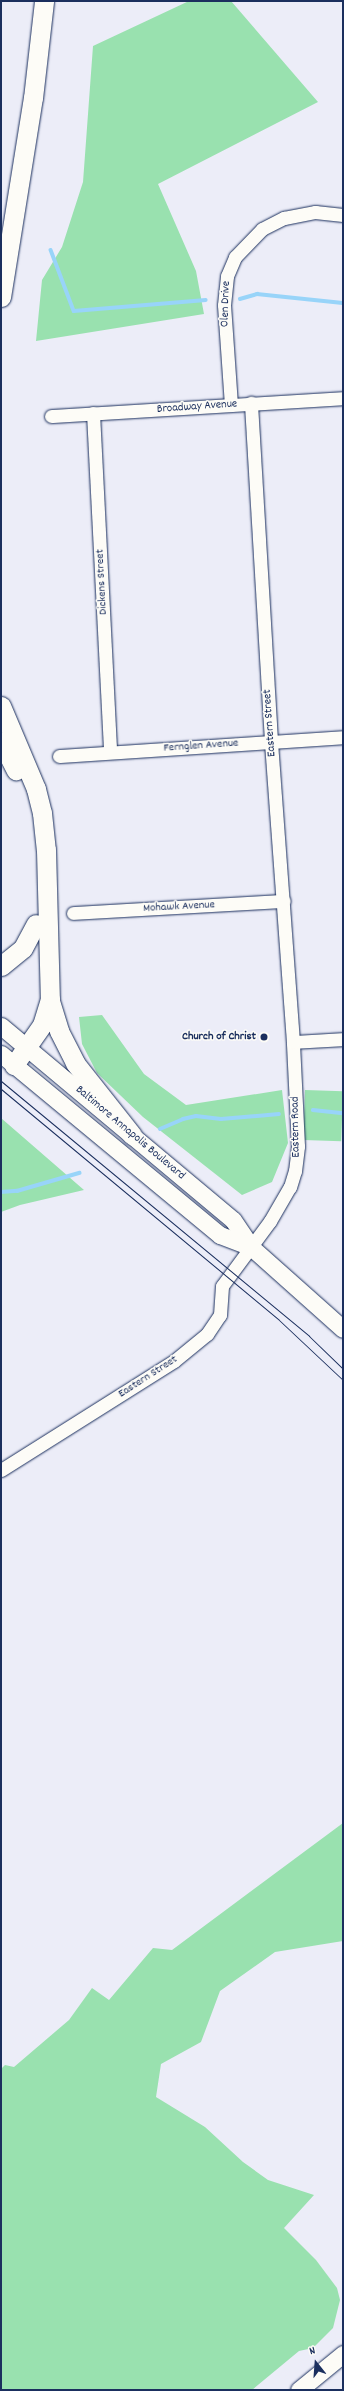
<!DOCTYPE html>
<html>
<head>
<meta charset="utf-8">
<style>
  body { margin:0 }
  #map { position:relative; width:344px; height:2391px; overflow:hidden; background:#ecedf8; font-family:Dekko,sans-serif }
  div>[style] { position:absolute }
  .green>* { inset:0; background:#99e1af; transform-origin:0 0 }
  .stream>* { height:3.5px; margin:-1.75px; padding:0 1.75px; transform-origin:1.75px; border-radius:1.75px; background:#98d4f9 }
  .roads { filter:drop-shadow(0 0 1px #1b2f5e) drop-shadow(0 0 1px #1b2f5e) }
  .minor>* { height:13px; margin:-6.5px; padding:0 6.5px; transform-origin:6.5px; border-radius:6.5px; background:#fdfcf7 }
  .major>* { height:17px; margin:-8.5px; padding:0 8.5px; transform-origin:8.5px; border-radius:8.5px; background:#fdfcf7 }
  .highway>* { height:19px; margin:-9.5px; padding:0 9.5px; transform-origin:9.5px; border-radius:9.5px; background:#fdfcf7 }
  .tram>* { height:1px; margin:-0.5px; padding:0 0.5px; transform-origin:0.5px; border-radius:0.5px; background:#1b2f5e }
  .dots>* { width:11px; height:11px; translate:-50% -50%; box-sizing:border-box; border:2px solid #fdfcf7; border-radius:50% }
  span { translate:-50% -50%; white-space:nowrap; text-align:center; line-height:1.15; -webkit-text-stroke:3px #fdfcf7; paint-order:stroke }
  .street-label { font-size:12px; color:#1b2f5e }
  .poi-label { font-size:12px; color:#1b2f5e; font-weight:700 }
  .right { translate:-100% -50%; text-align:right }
  .frame { position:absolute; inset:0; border:2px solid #1b2f5e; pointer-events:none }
  .north { position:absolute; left:296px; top:2343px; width:40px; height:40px; -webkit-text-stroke:3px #fdfcf7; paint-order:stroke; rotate:343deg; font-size:11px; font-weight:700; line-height:16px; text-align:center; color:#1b2f5e }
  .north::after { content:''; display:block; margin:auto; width:14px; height:18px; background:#1b2f5e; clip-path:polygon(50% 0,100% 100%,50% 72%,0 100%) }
</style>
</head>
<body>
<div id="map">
  <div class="green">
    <i style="clip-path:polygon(189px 1px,231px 1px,318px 102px,158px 184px,196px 271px,204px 314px,36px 341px,42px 280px,62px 247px,83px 182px,93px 46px)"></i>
    <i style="clip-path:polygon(102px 1015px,144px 1074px,186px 1105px,282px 1090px,288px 1143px,272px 1182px,242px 1195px,143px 1117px,97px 1073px,82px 1044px,79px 1017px)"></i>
    <i style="left:305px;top:1090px;width:38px;height:50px;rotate:2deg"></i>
    <i style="clip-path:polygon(1px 1118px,84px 1190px,20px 1205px,1px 1212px)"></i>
    <i style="clip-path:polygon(343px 1823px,343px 1941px,275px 1952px,220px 1991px,201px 2042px,161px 2064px,156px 2097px,205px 2127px,243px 2162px,268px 2180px,314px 2195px,284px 2228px,316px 2260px,337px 2288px,340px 2300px,333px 2328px,313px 2348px,299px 2351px,252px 2390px,1px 2390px,1px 2069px,5px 2065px,14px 2067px,69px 2020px,92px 1988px,109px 2000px,153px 1948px,172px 1950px)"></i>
  </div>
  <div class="stream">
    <i style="left:51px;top:250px;width:65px;rotate:69.3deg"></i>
    <i style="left:74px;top:311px;width:132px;rotate:-4.8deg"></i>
    <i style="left:240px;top:299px;width:18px;rotate:-16deg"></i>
    <i style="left:257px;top:294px;width:86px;rotate:6deg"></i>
    <i style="left:313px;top:1110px;width:30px;rotate:6deg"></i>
    <i style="left:160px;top:1129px;width:25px;rotate:-23deg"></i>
    <i style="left:183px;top:1119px;width:13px;rotate:-13deg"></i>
    <i style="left:196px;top:1116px;width:25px;rotate:7deg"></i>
    <i style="left:221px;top:1119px;width:58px;rotate:-4.9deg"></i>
    <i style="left:1px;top:1192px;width:16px;rotate:-4deg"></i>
    <i style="left:17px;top:1191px;width:65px;rotate:-16.2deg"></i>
  </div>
  <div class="roads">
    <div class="minor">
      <i style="left:231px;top:405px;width:100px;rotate:-94deg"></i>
      <i style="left:224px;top:305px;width:29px;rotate:-84deg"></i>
      <i style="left:227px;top:276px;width:21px;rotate:-67deg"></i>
      <i style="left:235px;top:257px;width:39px;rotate:-46deg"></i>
      <i style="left:262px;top:229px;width:25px;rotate:-27deg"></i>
      <i style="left:284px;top:218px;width:32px;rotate:-11deg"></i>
      <i style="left:315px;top:212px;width:28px;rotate:6deg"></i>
      <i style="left:93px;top:413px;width:338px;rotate:87.1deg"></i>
      <i style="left:51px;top:416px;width:293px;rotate:-3.5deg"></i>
      <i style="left:59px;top:756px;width:285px;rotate:-3.8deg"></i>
      <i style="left:73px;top:913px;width:211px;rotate:-3.3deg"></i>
      <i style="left:293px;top:1042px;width:50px;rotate:-3.4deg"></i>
      <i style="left:1px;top:1470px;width:204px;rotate:-32.2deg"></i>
      <i style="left:174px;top:1361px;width:43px;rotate:-39.3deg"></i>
      <i style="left:207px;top:1334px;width:23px;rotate:-56deg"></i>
      <i style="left:220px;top:1315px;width:29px;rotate:-86deg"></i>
      <i style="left:222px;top:1286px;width:81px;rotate:-53.6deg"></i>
      <i style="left:270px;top:1221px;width:39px;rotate:-60deg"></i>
      <i style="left:290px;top:1187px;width:17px;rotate:-73deg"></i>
      <i style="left:295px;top:1171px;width:25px;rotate:-83deg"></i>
      <i style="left:298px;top:1146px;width:104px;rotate:-92.8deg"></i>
      <i style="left:293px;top:1042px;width:302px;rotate:-94.2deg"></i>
      <i style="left:271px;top:741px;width:339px;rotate:-93.4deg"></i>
    </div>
    <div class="major">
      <i style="left:1px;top:1026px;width:302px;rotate:39.9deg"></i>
      <i style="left:233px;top:1220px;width:32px;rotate:56deg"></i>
      <i style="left:251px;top:1247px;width:123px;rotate:41.7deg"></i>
      <i style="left:1px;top:1054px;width:284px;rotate:39.6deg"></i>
      <i style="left:220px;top:1235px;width:33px;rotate:21deg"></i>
      <i style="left:299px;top:2390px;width:57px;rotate:-39.3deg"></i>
    </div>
    <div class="highway">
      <i style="left:1px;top:297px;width:202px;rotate:-80.9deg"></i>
      <i style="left:33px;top:98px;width:98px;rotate:-83.5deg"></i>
      <i style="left:1px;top:706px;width:90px;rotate:67.1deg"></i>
      <i style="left:36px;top:789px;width:25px;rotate:76deg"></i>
      <i style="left:42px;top:813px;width:37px;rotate:84deg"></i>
      <i style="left:46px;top:850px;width:149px;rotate:88.5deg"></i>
      <i style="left:50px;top:999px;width:27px;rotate:107deg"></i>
      <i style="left:42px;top:1025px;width:49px;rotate:125deg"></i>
      <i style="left:1px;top:741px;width:33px;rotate:63deg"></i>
      <i style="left:1px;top:966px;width:28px;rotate:-39deg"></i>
      <i style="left:23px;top:948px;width:27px;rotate:-62deg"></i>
      <i style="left:50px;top:1001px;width:31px;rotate:73deg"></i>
      <i style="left:59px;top:1031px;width:36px;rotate:63deg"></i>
      <i style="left:75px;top:1063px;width:92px;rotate:51.6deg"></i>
    </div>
  </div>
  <div class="tram">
    <i style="left:1px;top:1081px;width:400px;rotate:39.6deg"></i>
    <i style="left:309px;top:1336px;width:47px;rotate:44.1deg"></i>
    <i style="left:1px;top:1089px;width:361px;rotate:39.7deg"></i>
    <i style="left:279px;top:1320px;width:88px;rotate:43.2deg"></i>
  </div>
  <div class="dots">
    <i style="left:264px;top:1037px;background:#1b2f5e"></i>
  </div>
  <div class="street-label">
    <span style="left:226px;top:304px;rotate:-88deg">Olen Drive</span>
    <span style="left:197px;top:407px;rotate:-4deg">Broadway Avenue</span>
    <span style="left:102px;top:582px;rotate:-93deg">Dickens Street</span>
    <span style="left:270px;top:723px;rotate:-94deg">Eastern Street</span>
    <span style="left:201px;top:746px;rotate:-4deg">Fernglen Avenue</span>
    <span style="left:179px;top:907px;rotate:-3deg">Mohawk Avenue</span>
    <span style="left:296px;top:1127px;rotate:-91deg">Eastern Road</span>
    <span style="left:130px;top:1133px;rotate:40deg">Baltimore Annapolis Boulevard</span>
    <span style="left:148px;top:1377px;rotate:-33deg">Eastern Street</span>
  </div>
  <div class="poi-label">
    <span class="right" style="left:256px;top:1037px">Church of Christ</span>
  </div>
  <div class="frame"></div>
  <div class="north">N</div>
</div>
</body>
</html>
